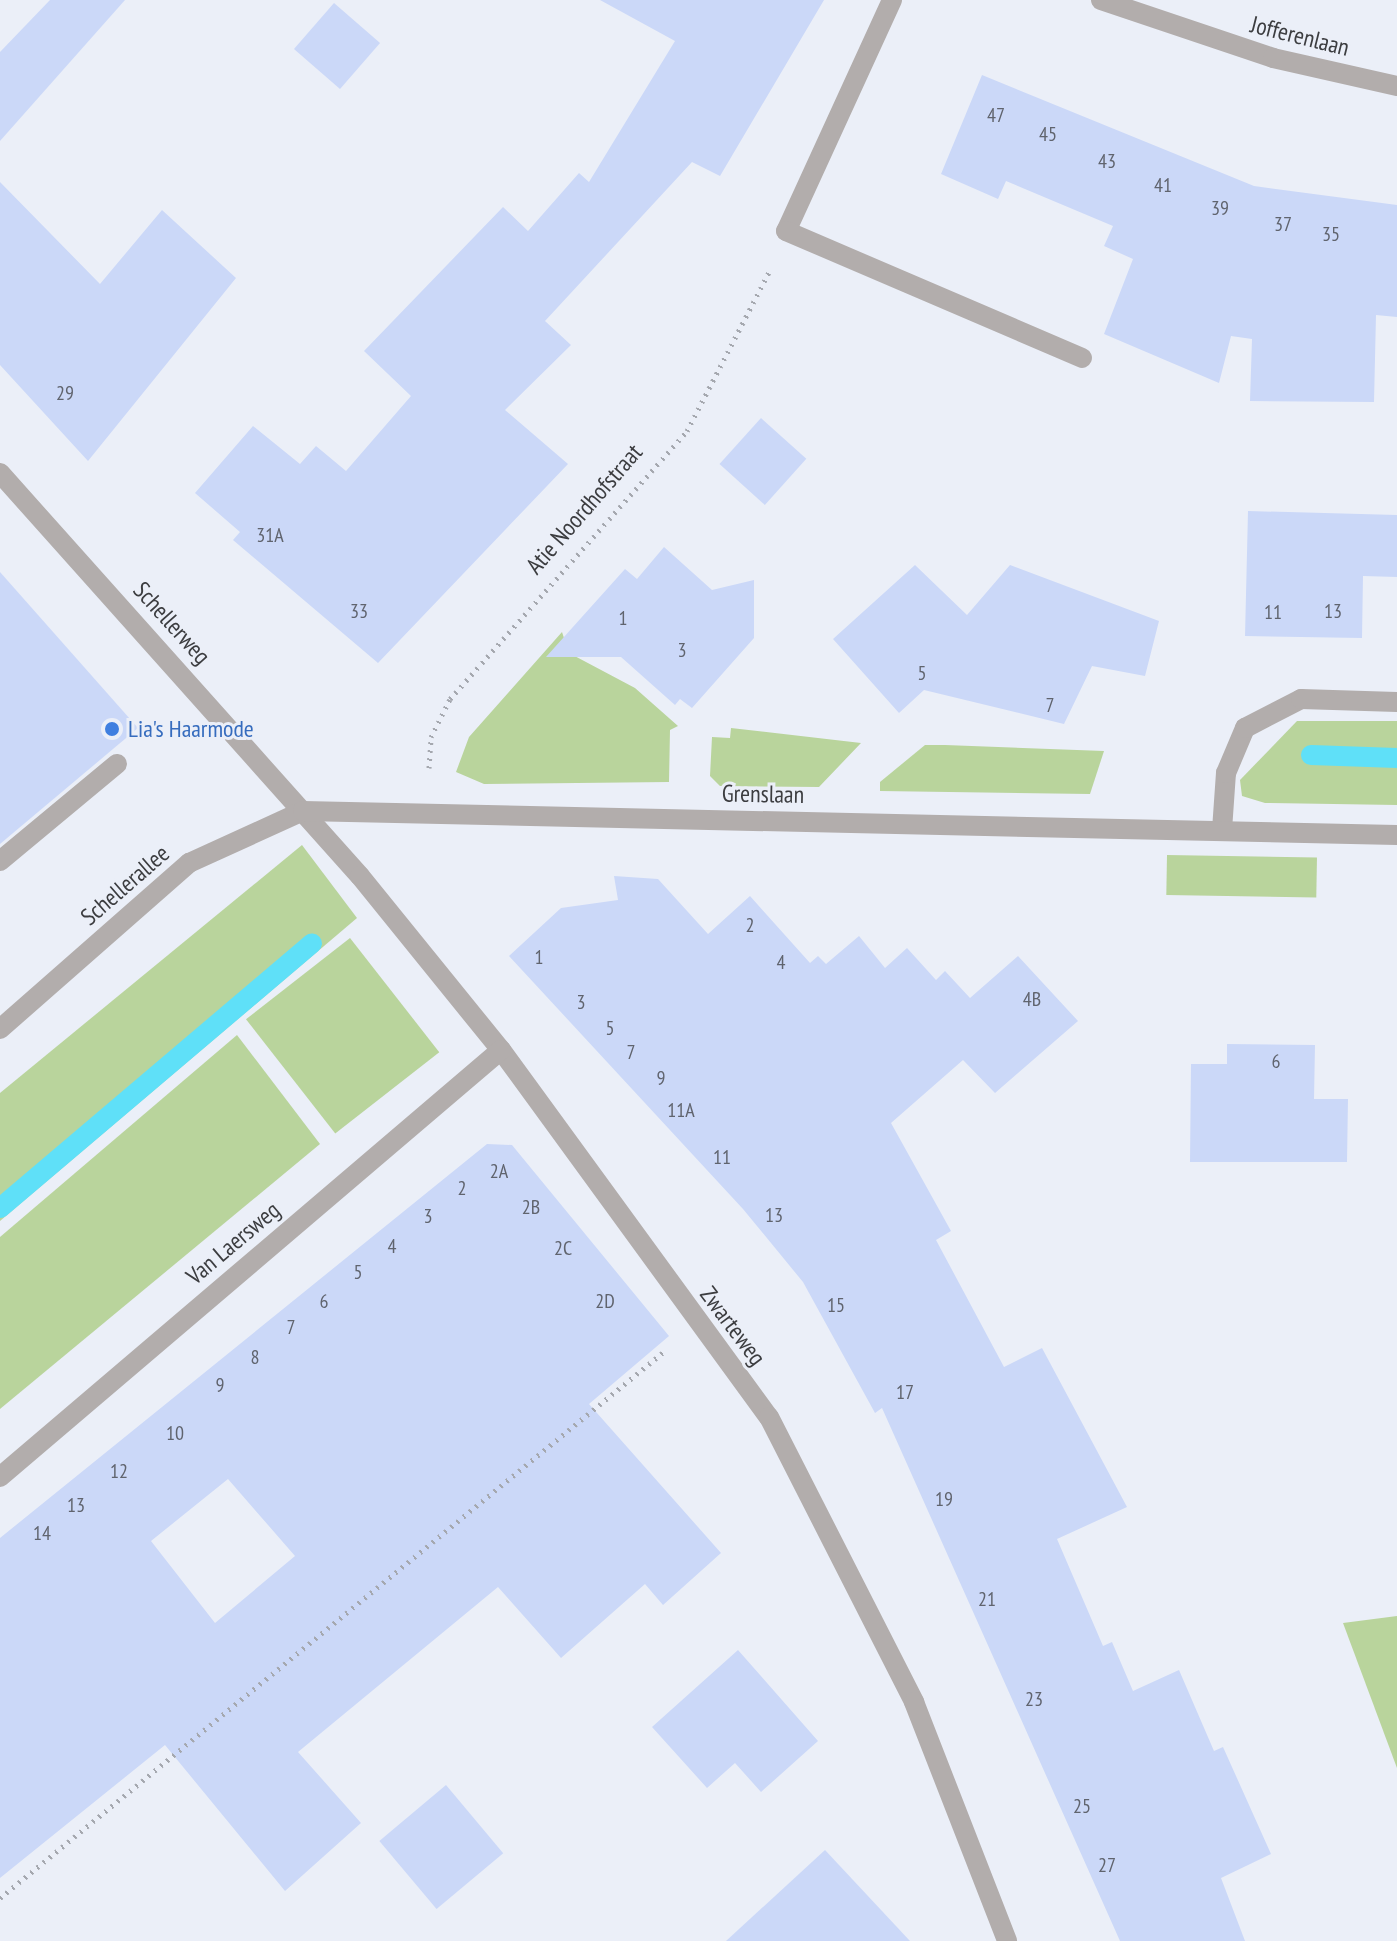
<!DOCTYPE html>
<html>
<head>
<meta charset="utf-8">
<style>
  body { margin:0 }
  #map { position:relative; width:1397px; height:1941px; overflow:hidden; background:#ebeff8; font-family:"PT Sans Narrow",sans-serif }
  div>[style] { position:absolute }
  .green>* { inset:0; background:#b9d49c; transform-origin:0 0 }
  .stream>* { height:20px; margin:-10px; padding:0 10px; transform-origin:10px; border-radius:10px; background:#5fe0f8 }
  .building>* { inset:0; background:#cbd8f8; transform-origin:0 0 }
  .path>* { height:5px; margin-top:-2.5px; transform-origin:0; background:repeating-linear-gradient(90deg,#a5a8af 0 2px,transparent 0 8px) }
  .minor>* { height:20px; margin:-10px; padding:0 10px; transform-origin:10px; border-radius:10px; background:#b2adac }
  .dots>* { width:22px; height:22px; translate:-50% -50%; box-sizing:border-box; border:4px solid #ebeff8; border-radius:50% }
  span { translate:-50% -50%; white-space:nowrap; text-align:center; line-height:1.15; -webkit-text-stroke:6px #ebeff8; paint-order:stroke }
  .number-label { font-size:20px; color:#60646e }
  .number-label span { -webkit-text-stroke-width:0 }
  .street-label { font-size:24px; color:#3c3d40 }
  .shop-label { font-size:24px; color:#366cbe }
  .left { translate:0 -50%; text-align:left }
</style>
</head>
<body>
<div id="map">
  <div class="green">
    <i style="clip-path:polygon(562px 632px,569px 653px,635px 688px,678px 726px,670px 730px,669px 782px,484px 784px,456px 772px,469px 737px)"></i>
    <i style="clip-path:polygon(1297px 721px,1397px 721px,1397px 805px,1265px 803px,1242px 796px,1240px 780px)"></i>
    <i style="clip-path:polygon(731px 728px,861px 743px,819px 787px,720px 786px,710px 776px,712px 737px,730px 738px)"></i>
    <i style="clip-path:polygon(925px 745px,945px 745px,1104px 751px,1090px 794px,880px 791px,880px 782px)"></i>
    <i style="clip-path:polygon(302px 845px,357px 918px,0 1221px,0 1093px)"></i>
    <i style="left:1167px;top:855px;width:150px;height:40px;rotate:1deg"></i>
    <i style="left:350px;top:938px;width:145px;height:132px;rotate:52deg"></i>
    <i style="clip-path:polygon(237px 1035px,320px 1144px,0 1409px,0 1237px)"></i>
    <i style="clip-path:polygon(1397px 1616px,1397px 1768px,1343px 1623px)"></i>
  </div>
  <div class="stream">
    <i style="left:1311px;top:755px;width:86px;rotate:2deg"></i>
    <i style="left:0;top:1208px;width:409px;rotate:-40.3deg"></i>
  </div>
  <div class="building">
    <i style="clip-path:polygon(50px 0,125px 0,0 141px,0 52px)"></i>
    <i style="clip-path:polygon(600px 0,824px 0,720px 176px,692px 162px,545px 321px,571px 345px,505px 410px,568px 464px,378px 663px,233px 540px,240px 532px,195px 493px,253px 426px,300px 464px,316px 446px,346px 471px,411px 396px,364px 351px,503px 207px,528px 231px,579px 173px,589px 182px,675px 41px)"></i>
    <i style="left:334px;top:3px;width:61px;height:61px;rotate:41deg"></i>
    <i style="clip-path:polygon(982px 75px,1254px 186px,1397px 205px,1397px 317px,1376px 315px,1374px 402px,1250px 401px,1252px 339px,1231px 336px,1219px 383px,1104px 334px,1133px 259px,1104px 246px,1113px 226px,1006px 181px,998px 199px,941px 174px)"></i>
    <i style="clip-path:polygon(0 182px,100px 284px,162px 210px,236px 278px,88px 461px,0 365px)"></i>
    <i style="left:761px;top:418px;width:61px;height:62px;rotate:42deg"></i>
    <i style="clip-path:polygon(1248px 511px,1397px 515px,1397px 577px,1363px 576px,1362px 638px,1245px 636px)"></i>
    <i style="clip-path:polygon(664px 547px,712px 590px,754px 580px,754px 638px,692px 708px,680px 699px,675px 705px,621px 657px,546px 657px,625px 569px,637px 579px)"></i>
    <i style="clip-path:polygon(915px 565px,967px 615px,1010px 565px,1159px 621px,1145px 676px,1092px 666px,1064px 724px,924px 690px,899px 713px,833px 639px)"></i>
    <i style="clip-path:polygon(0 572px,138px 728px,0 844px)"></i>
    <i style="clip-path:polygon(614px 876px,658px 879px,708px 934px,750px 896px,810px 963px,818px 956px,826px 964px,859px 936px,885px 968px,907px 948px,936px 980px,945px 971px,970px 998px,1018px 956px,1078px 1021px,995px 1093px,963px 1060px,891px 1123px,951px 1231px,936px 1240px,1004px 1367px,1042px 1348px,1127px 1507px,1057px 1539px,1103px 1646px,1112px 1642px,1133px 1691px,1179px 1670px,1214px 1751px,1223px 1747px,1271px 1854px,1221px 1878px,1245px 1941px,1120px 1941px,882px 1408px,875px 1413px,803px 1282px,743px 1209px,509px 956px,561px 908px,618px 900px)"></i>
    <i style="clip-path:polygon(1227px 1044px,1315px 1045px,1314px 1099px,1348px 1099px,1347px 1162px,1190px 1162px,1191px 1064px,1227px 1064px)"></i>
    <i style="clip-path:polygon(evenodd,487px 1144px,512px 1145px,669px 1336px,589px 1404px,721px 1553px,663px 1605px,645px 1584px,561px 1658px,498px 1587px,298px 1752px,361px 1823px,285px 1891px,165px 1745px,0 1878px,0 1538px,487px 1144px,228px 1479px,295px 1556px,215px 1623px,151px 1541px,228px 1479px)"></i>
    <i style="clip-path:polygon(738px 1650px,818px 1741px,761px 1792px,735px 1763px,707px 1788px,652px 1727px)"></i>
    <i style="left:446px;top:1785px;width:89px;height:87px;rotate:50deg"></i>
    <i style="clip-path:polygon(825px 1850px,910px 1941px,726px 1941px)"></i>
  </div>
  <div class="path">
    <i style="left:429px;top:768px;width:31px;rotate:-86deg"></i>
    <i style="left:431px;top:737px;width:42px;rotate:-63.4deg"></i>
    <i style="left:450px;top:699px;width:358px;rotate:-48.5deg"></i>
    <i style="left:687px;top:431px;width:179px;rotate:-62.7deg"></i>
    <i style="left:0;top:1898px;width:862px;rotate:-39.45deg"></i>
  </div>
  <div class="minor">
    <i style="left:892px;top:0;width:254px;rotate:114.6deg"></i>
    <i style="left:786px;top:231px;width:322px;rotate:23.2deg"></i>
    <i style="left:1101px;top:0;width:182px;rotate:18.6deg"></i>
    <i style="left:1273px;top:58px;width:127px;rotate:12.7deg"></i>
    <i style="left:0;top:473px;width:540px;rotate:48.23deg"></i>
    <i style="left:360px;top:876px;width:224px;rotate:51deg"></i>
    <i style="left:501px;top:1050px;width:454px;rotate:53.9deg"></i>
    <i style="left:769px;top:1417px;width:320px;rotate:63deg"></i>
    <i style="left:914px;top:1702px;width:256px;rotate:68.7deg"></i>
    <i style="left:1222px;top:830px;width:57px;rotate:-86deg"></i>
    <i style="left:1226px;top:773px;width:49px;rotate:-67.1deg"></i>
    <i style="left:1245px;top:728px;width:63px;rotate:-27.4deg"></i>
    <i style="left:1301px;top:699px;width:96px;rotate:1.8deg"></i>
    <i style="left:0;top:861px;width:152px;rotate:-39.7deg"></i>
    <i style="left:0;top:1029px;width:252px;rotate:-41.3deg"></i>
    <i style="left:189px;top:863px;width:125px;rotate:-24.5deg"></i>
    <i style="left:303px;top:811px;width:1094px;rotate:1.26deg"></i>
    <i style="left:0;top:1477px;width:658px;rotate:-40.44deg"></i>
  </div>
  <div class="dots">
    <i style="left:112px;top:729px;background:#3f7fe0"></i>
  </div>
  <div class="number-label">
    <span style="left:996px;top:115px">47</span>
    <span style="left:1048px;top:134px">45</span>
    <span style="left:1107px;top:161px">43</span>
    <span style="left:1163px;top:185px">41</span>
    <span style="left:1220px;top:208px">39</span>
    <span style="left:1283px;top:224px">37</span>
    <span style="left:1331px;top:234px">35</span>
    <span style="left:65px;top:393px">29</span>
    <span style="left:270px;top:535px">31A</span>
    <span style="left:359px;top:611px">33</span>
    <span style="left:1333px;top:611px">13</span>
    <span style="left:1273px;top:612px">11</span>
    <span style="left:623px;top:618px">1</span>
    <span style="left:682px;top:650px">3</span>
    <span style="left:922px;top:673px">5</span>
    <span style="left:1050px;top:705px">7</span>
    <span style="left:750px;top:925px">2</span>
    <span style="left:539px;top:957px">1</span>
    <span style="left:781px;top:962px">4</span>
    <span style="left:1032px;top:999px">4B</span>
    <span style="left:581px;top:1002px">3</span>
    <span style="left:610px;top:1028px">5</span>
    <span style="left:631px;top:1052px">7</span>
    <span style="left:1276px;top:1061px">6</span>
    <span style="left:661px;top:1078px">9</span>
    <span style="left:681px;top:1110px">11A</span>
    <span style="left:722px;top:1157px">11</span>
    <span style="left:499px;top:1171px">2A</span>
    <span style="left:462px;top:1188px">2</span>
    <span style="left:531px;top:1207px">2B</span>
    <span style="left:774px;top:1215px">13</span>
    <span style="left:428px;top:1216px">3</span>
    <span style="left:392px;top:1246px">4</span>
    <span style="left:563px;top:1248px">2C</span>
    <span style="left:358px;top:1272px">5</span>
    <span style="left:324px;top:1301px">6</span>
    <span style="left:605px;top:1301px">2D</span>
    <span style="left:836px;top:1305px">15</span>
    <span style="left:291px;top:1327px">7</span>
    <span style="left:255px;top:1357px">8</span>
    <span style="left:220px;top:1385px">9</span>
    <span style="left:905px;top:1392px">17</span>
    <span style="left:175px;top:1433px">10</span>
    <span style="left:119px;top:1471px">12</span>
    <span style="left:944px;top:1499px">19</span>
    <span style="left:76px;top:1505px">13</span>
    <span style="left:42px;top:1533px">14</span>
    <span style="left:987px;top:1599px">21</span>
    <span style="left:1034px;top:1699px">23</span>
    <span style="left:1082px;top:1806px">25</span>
    <span style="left:1107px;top:1865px">27</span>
  </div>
  <div class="street-label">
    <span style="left:1300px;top:36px;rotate:14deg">Jofferenlaan</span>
    <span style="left:584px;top:509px;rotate:-49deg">Atie Noordhofstraat</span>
    <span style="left:172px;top:623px;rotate:48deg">Schellerweg</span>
    <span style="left:763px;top:794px;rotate:1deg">Grenslaan</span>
    <span style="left:125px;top:885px;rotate:-41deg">Schellerallee</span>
    <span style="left:233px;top:1243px;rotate:-40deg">Van Laersweg</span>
    <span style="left:733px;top:1326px;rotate:53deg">Zwarteweg</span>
  </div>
  <div class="shop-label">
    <span class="left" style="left:128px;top:729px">Lia's Haarmode</span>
  </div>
</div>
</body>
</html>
